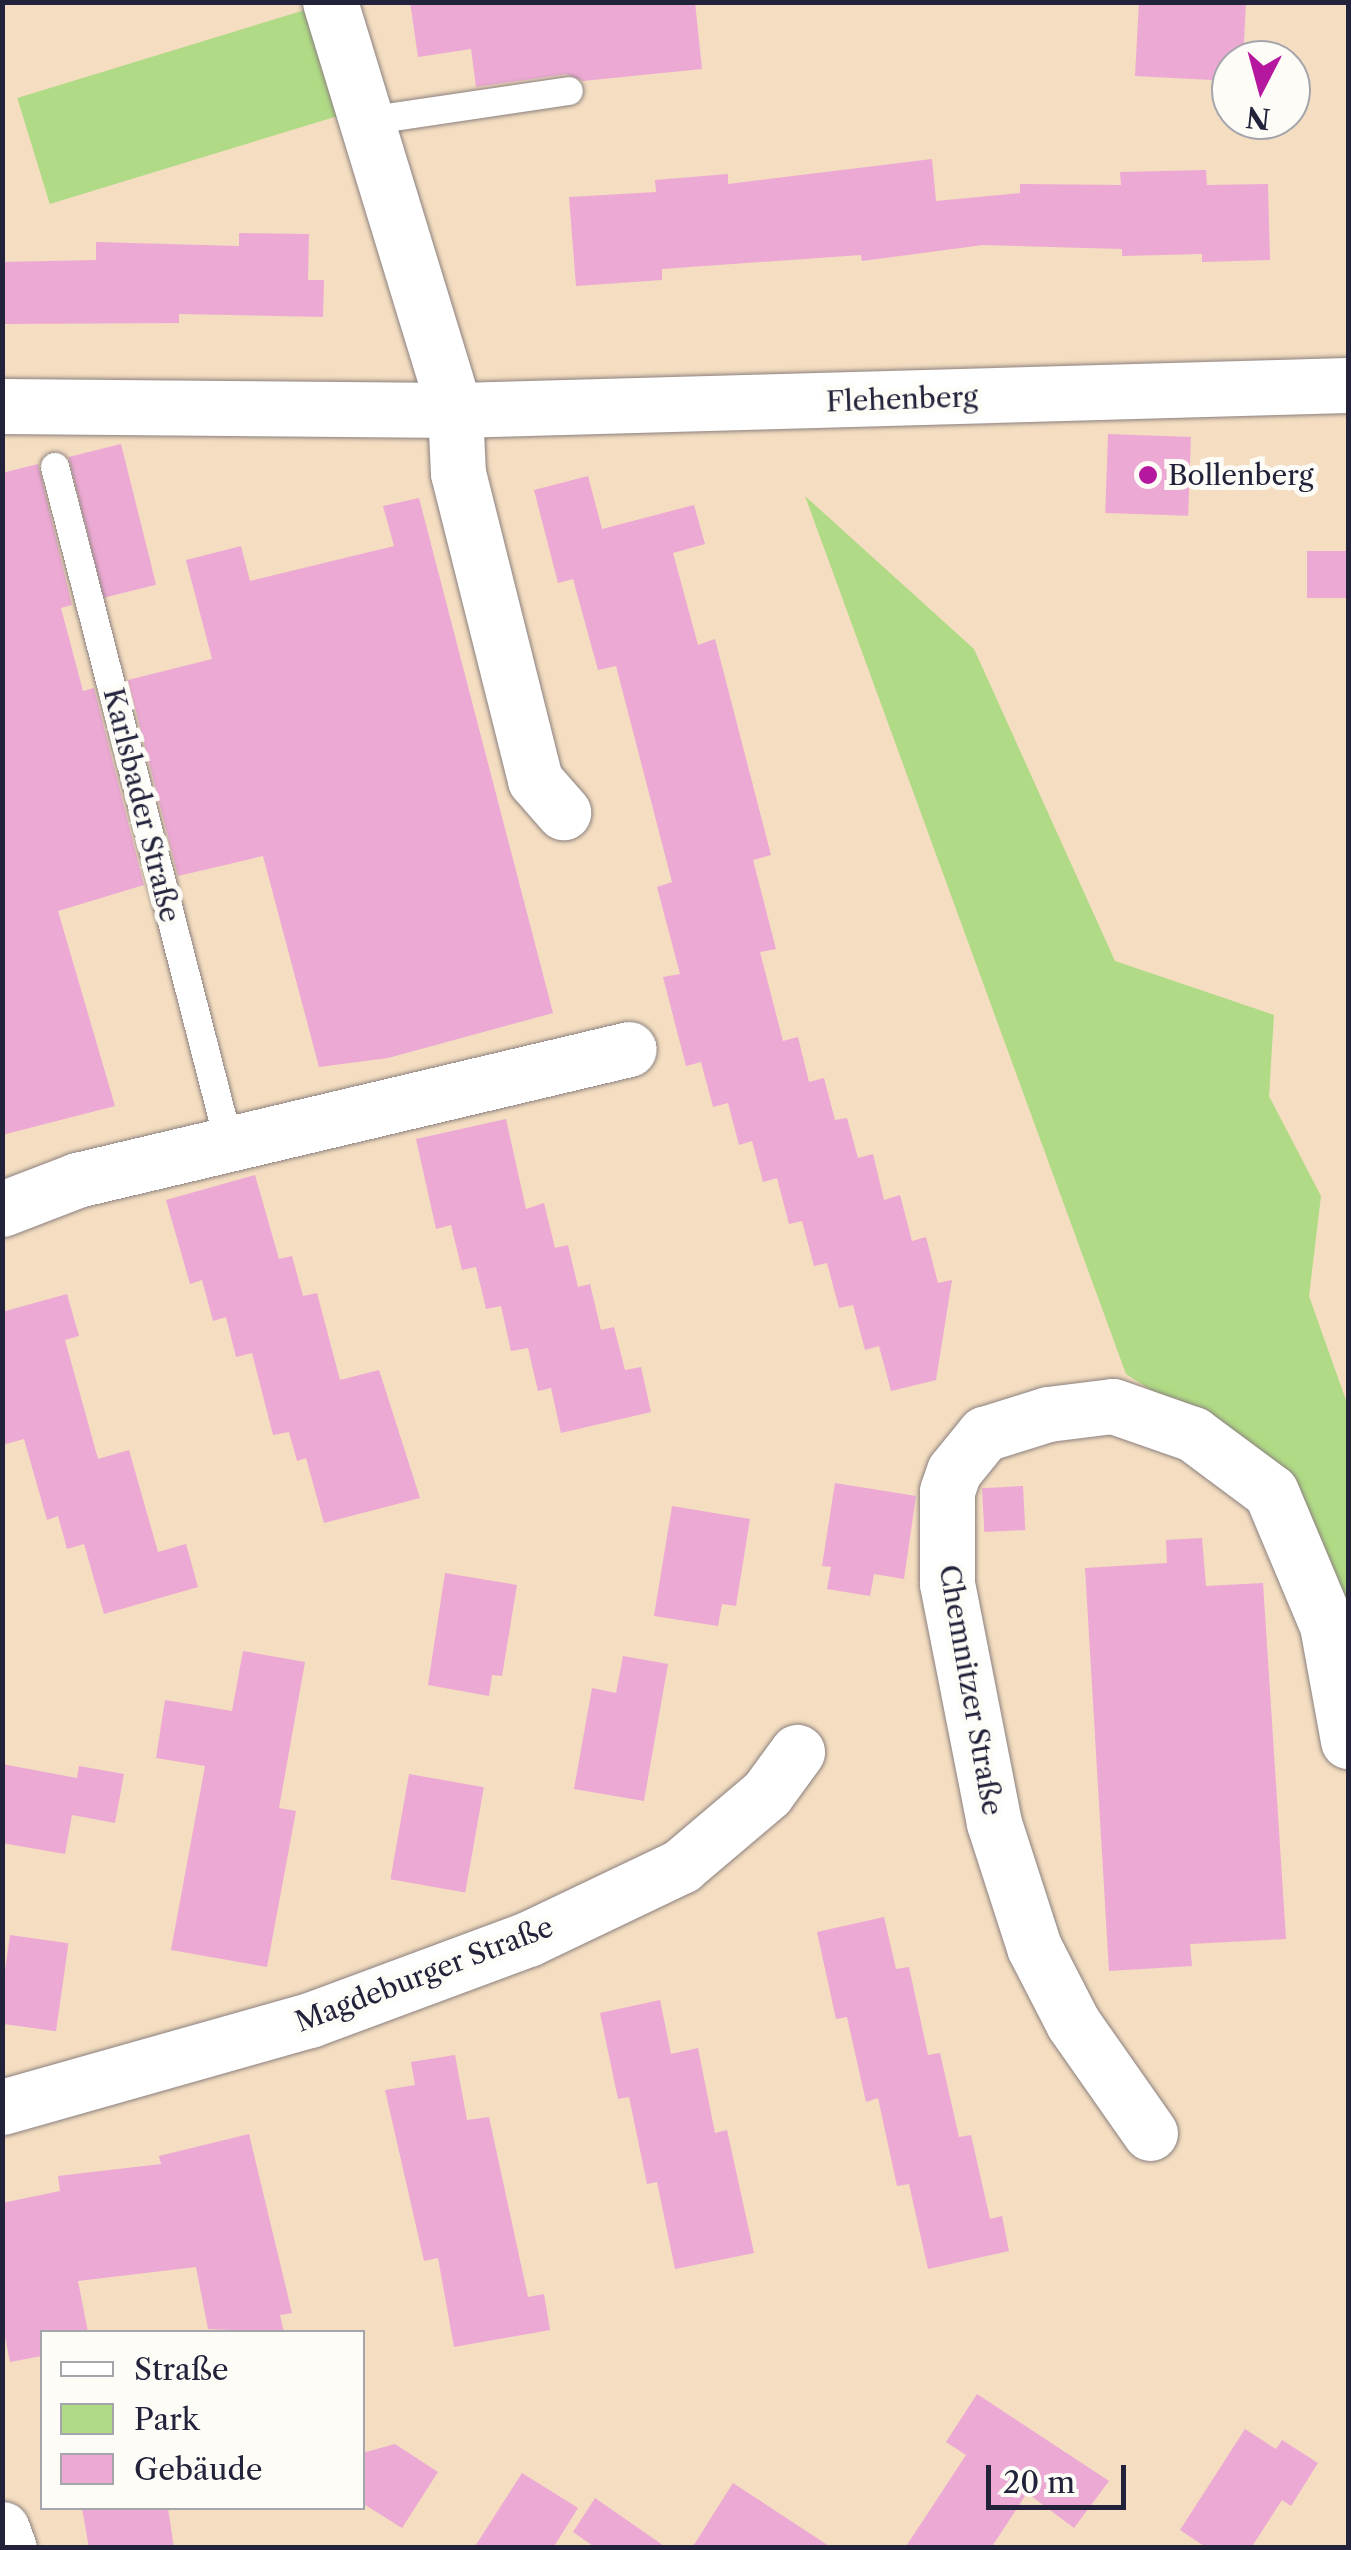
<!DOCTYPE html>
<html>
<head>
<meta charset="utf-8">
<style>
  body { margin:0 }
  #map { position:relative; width:1351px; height:2550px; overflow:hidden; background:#f4ddc1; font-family:"Libre Caslon Text",serif }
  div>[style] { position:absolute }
  .green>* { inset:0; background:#b0da85; transform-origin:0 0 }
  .building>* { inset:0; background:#eca9d4; transform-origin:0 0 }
  .roads { filter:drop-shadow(0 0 2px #8b807e) drop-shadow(0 0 2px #8b807e) }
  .service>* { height:28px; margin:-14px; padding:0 14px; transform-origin:14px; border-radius:14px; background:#fff }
  .minor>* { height:55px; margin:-27.5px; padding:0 27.5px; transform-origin:27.5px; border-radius:27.5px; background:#fff }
  .dots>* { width:28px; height:28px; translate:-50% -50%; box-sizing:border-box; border:5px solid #fdfcf7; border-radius:50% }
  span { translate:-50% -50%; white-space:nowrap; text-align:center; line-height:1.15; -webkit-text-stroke:10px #fdfcf7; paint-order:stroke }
  .street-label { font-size:28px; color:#22223b }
  .poi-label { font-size:28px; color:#22223b }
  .left { translate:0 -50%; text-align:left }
  .frame { position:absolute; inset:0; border:5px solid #22223b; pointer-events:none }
  .legend { position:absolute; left:40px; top:2330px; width:325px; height:180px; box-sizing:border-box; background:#fdfcf7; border:2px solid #a5a5ac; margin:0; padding:12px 18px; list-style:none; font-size:30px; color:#22223b }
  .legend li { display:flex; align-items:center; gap:20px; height:50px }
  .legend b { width:50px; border:2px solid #a5a5ac }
  .north { position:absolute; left:1211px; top:40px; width:100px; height:100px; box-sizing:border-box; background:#fdfcf7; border:2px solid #a5a5ac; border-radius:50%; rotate:186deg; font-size:28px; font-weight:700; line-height:40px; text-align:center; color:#22223b }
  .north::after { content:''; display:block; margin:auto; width:35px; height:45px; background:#b5179e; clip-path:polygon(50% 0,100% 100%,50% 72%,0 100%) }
  .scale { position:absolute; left:986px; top:2465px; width:140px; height:45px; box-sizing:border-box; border:5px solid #22223b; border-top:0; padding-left:12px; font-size:30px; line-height:35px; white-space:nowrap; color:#22223b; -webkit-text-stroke:8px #fdfcf7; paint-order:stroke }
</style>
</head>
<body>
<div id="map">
  <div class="green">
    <i style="left:331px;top:2px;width:111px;height:328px;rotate:73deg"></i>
    <i style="clip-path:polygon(805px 496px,974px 649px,1115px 961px,1274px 1015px,1269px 1096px,1321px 1196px,1309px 1296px,1348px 1406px,1348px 1635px,1299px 1486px,1126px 1374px)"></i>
  </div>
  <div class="building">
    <i style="clip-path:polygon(410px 2px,695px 2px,702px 69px,583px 81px,566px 74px,476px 87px,471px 49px,418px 57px)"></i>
    <i style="clip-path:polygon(1139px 2px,1246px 2px,1243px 60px,1231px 60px,1231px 81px,1135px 76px)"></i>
    <i style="clip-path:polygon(932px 159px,936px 201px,1020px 193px,1020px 184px,1121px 185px,1120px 172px,1206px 170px,1207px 185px,1268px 184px,1270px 260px,1202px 262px,1202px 254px,1122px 256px,1122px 249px,983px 245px,862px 261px,861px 255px,662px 269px,662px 280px,576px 286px,569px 197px,656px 192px,655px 180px,728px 174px,728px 184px)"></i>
    <i style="clip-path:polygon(239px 233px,309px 234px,308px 280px,324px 280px,323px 317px,179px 314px,179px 323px,2px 324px,2px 262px,96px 260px,96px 242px,239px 246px)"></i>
    <i style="left:1108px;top:434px;width:83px;height:79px;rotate:2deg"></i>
    <i style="left:121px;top:444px;width:145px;height:54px;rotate:76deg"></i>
    <i style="clip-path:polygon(38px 464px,72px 605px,61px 608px,83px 691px,94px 688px,144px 885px,58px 911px,115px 1106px,2px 1135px,2px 473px)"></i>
    <i style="clip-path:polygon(588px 476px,602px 529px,694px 505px,705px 544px,673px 553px,698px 645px,715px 639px,771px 855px,753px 860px,776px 949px,760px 952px,783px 1041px,798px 1037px,809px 1082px,824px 1078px,835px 1120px,847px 1118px,858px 1158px,873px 1154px,884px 1200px,900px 1195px,912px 1241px,926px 1237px,938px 1283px,952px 1280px,936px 1380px,891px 1391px,879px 1346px,865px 1350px,853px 1305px,839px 1308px,827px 1263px,814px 1266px,802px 1221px,789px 1224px,777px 1178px,763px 1182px,752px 1141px,739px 1145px,728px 1103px,713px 1107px,701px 1062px,686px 1066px,663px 977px,680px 974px,657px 887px,672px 882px,616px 666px,598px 670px,573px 579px,558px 583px,534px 490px)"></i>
    <i style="clip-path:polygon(419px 498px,553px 1013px,388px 1058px,319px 1067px,263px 856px,178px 876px,128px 680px,212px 659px,186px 560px,241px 546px,250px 581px,394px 546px,383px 506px)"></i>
    <i style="left:1348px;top:551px;width:47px;height:41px;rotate:90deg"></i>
    <i style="clip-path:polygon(506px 1119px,526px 1209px,544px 1203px,555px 1248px,568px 1245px,578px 1287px,590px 1284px,601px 1330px,614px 1327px,625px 1370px,641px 1367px,651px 1412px,561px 1433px,551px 1388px,538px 1391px,528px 1348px,511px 1351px,501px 1306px,486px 1309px,476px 1267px,462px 1270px,451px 1225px,436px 1229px,416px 1139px)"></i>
    <i style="clip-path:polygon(255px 1175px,279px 1259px,292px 1256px,303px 1296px,317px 1293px,340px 1380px,379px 1370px,420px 1498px,324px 1523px,306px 1458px,297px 1461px,289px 1432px,273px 1435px,252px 1353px,236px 1357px,226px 1317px,213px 1321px,202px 1280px,190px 1284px,166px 1200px)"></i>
    <i style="clip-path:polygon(67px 1294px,79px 1336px,65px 1340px,98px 1459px,129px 1450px,158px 1552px,186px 1544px,198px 1587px,104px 1614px,84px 1544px,67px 1549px,58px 1516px,47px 1520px,24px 1439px,2px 1445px,2px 1312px)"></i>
    <i style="clip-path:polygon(835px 1483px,916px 1496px,904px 1579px,874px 1574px,870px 1596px,827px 1589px,831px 1567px,822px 1566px)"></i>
    <i style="left:1023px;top:1486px;width:44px;height:41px;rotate:87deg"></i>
    <i style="clip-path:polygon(672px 1506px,750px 1519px,736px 1606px,722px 1604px,718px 1626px,654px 1616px)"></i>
    <i style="clip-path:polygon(1202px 1538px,1206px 1586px,1263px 1583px,1286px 1939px,1190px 1944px,1192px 1966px,1109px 1971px,1085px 1568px,1167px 1563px,1166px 1540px)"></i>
    <i style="clip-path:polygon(445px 1573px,517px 1585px,502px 1676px,492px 1675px,489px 1696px,428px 1685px)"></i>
    <i style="clip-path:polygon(243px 1651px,305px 1662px,279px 1808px,296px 1811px,267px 1967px,171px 1950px,205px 1766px,156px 1758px,165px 1700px,232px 1711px)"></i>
    <i style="clip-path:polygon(623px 1656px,668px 1664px,644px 1801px,574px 1789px,592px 1688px,616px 1693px)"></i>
    <i style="clip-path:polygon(2px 1764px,77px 1778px,79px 1766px,124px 1774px,115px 1823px,72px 1815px,65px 1854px,2px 1843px)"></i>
    <i style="left:409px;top:1774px;width:76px;height:107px;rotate:10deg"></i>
    <i style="clip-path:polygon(884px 1917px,896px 1969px,909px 1967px,928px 2055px,940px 2053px,959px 2137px,971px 2135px,990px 2219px,1002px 2216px,1009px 2251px,928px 2269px,909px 2184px,897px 2186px,878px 2098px,866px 2102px,847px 2017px,836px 2019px,817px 1932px)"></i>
    <i style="left:10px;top:1935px;width:59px;height:89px;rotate:8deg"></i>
    <i style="clip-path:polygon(660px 2000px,671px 2054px,698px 2048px,715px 2133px,727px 2130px,754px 2253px,675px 2269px,657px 2182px,647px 2184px,629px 2097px,618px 2099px,600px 2013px)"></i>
    <i style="clip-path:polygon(455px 2055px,467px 2120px,489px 2117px,528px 2297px,544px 2294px,550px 2330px,454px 2347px,438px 2258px,424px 2261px,385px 2090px,415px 2085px,411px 2062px)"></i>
    <i style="clip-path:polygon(249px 2134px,292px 2313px,280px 2315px,284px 2332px,208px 2329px,196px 2267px,78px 2281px,88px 2332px,42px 2332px,42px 2356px,10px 2362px,2px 2321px,2px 2203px,60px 2191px,58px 2176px,161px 2164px,159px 2156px)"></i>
    <i style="clip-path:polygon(977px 2394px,1109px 2481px,1074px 2528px,1027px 2493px,991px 2548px,905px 2548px,966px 2455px,946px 2442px)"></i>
    <i style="clip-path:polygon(1245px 2429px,1276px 2449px,1282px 2440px,1318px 2463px,1291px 2506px,1282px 2500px,1251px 2548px,1207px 2548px,1180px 2530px)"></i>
    <i style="clip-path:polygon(395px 2444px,438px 2472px,402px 2528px,362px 2503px,362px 2453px)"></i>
    <i style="clip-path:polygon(522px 2473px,578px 2508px,553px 2548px,474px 2548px)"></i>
    <i style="clip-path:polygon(733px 2483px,832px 2548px,692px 2548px)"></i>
    <i style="clip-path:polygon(595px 2498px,667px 2548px,596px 2548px,573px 2532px)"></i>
    <i style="clip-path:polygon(82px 2508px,168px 2508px,174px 2548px,89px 2548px)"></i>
  </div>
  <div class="roads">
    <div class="service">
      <i style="left:366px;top:121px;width:205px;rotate:-8.4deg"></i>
      <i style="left:55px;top:467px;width:698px;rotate:75.57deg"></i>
    </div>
    <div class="minor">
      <i style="left:330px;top:2px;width:427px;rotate:73deg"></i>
      <i style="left:455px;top:410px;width:63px;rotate:87.3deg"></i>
      <i style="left:458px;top:473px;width:317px;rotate:75.9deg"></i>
      <i style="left:535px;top:780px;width:43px;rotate:48.8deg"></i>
      <i style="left:2px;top:406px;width:453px;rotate:0.5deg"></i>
      <i style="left:455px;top:410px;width:893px;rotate:-1.6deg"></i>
      <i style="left:2px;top:1209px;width:80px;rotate:-21.1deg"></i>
      <i style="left:77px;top:1180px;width:567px;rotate:-13.35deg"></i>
      <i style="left:2px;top:2107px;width:320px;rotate:-15.8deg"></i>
      <i style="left:310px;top:2020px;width:233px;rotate:-20.4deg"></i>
      <i style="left:528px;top:1939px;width:170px;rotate:-25.5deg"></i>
      <i style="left:681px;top:1866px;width:113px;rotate:-40.3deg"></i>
      <i style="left:767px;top:1793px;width:51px;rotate:-53.8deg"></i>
      <i style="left:1150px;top:2133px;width:134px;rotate:-125deg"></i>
      <i style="left:1073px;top:2023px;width:85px;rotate:-117.2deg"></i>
      <i style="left:1034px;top:1947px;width:130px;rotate:-107.9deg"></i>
      <i style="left:994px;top:1823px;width:245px;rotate:-101.1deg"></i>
      <i style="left:947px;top:1583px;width:92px;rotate:-90deg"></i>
      <i style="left:947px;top:1491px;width:21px;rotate:-71deg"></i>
      <i style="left:954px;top:1471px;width:48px;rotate:-51deg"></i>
      <i style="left:984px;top:1434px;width:67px;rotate:-17.4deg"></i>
      <i style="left:1048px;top:1414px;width:65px;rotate:-7deg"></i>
      <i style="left:1113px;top:1406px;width:85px;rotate:19.3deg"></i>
      <i style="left:1193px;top:1434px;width:97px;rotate:36.6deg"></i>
      <i style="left:1271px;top:1492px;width:144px;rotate:67.2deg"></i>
      <i style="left:1327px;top:1625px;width:118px;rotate:79.7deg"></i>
      <i style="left:2px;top:2529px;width:20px;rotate:70deg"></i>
    </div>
  </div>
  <div class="dots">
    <i style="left:1148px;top:475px;background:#b5179e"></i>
  </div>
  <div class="street-label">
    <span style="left:902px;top:399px;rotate:-2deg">Flehenberg</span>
    <span style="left:142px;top:805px;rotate:76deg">Karlsbader Straße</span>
    <span style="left:971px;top:1690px;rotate:80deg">Chemnitzer Straße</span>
    <span style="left:424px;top:1974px;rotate:-21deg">Magdeburger Straße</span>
  </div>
  <div class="poi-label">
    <span class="left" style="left:1168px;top:475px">Bollenberg</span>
  </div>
  <div class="frame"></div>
  <ul class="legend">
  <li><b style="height:12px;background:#fff"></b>Straße</li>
  <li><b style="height:28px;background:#b0da85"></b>Park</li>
  <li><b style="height:28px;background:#eca9d4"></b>Gebäude</li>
  </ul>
  <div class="north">N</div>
  <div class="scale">20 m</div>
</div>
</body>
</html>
